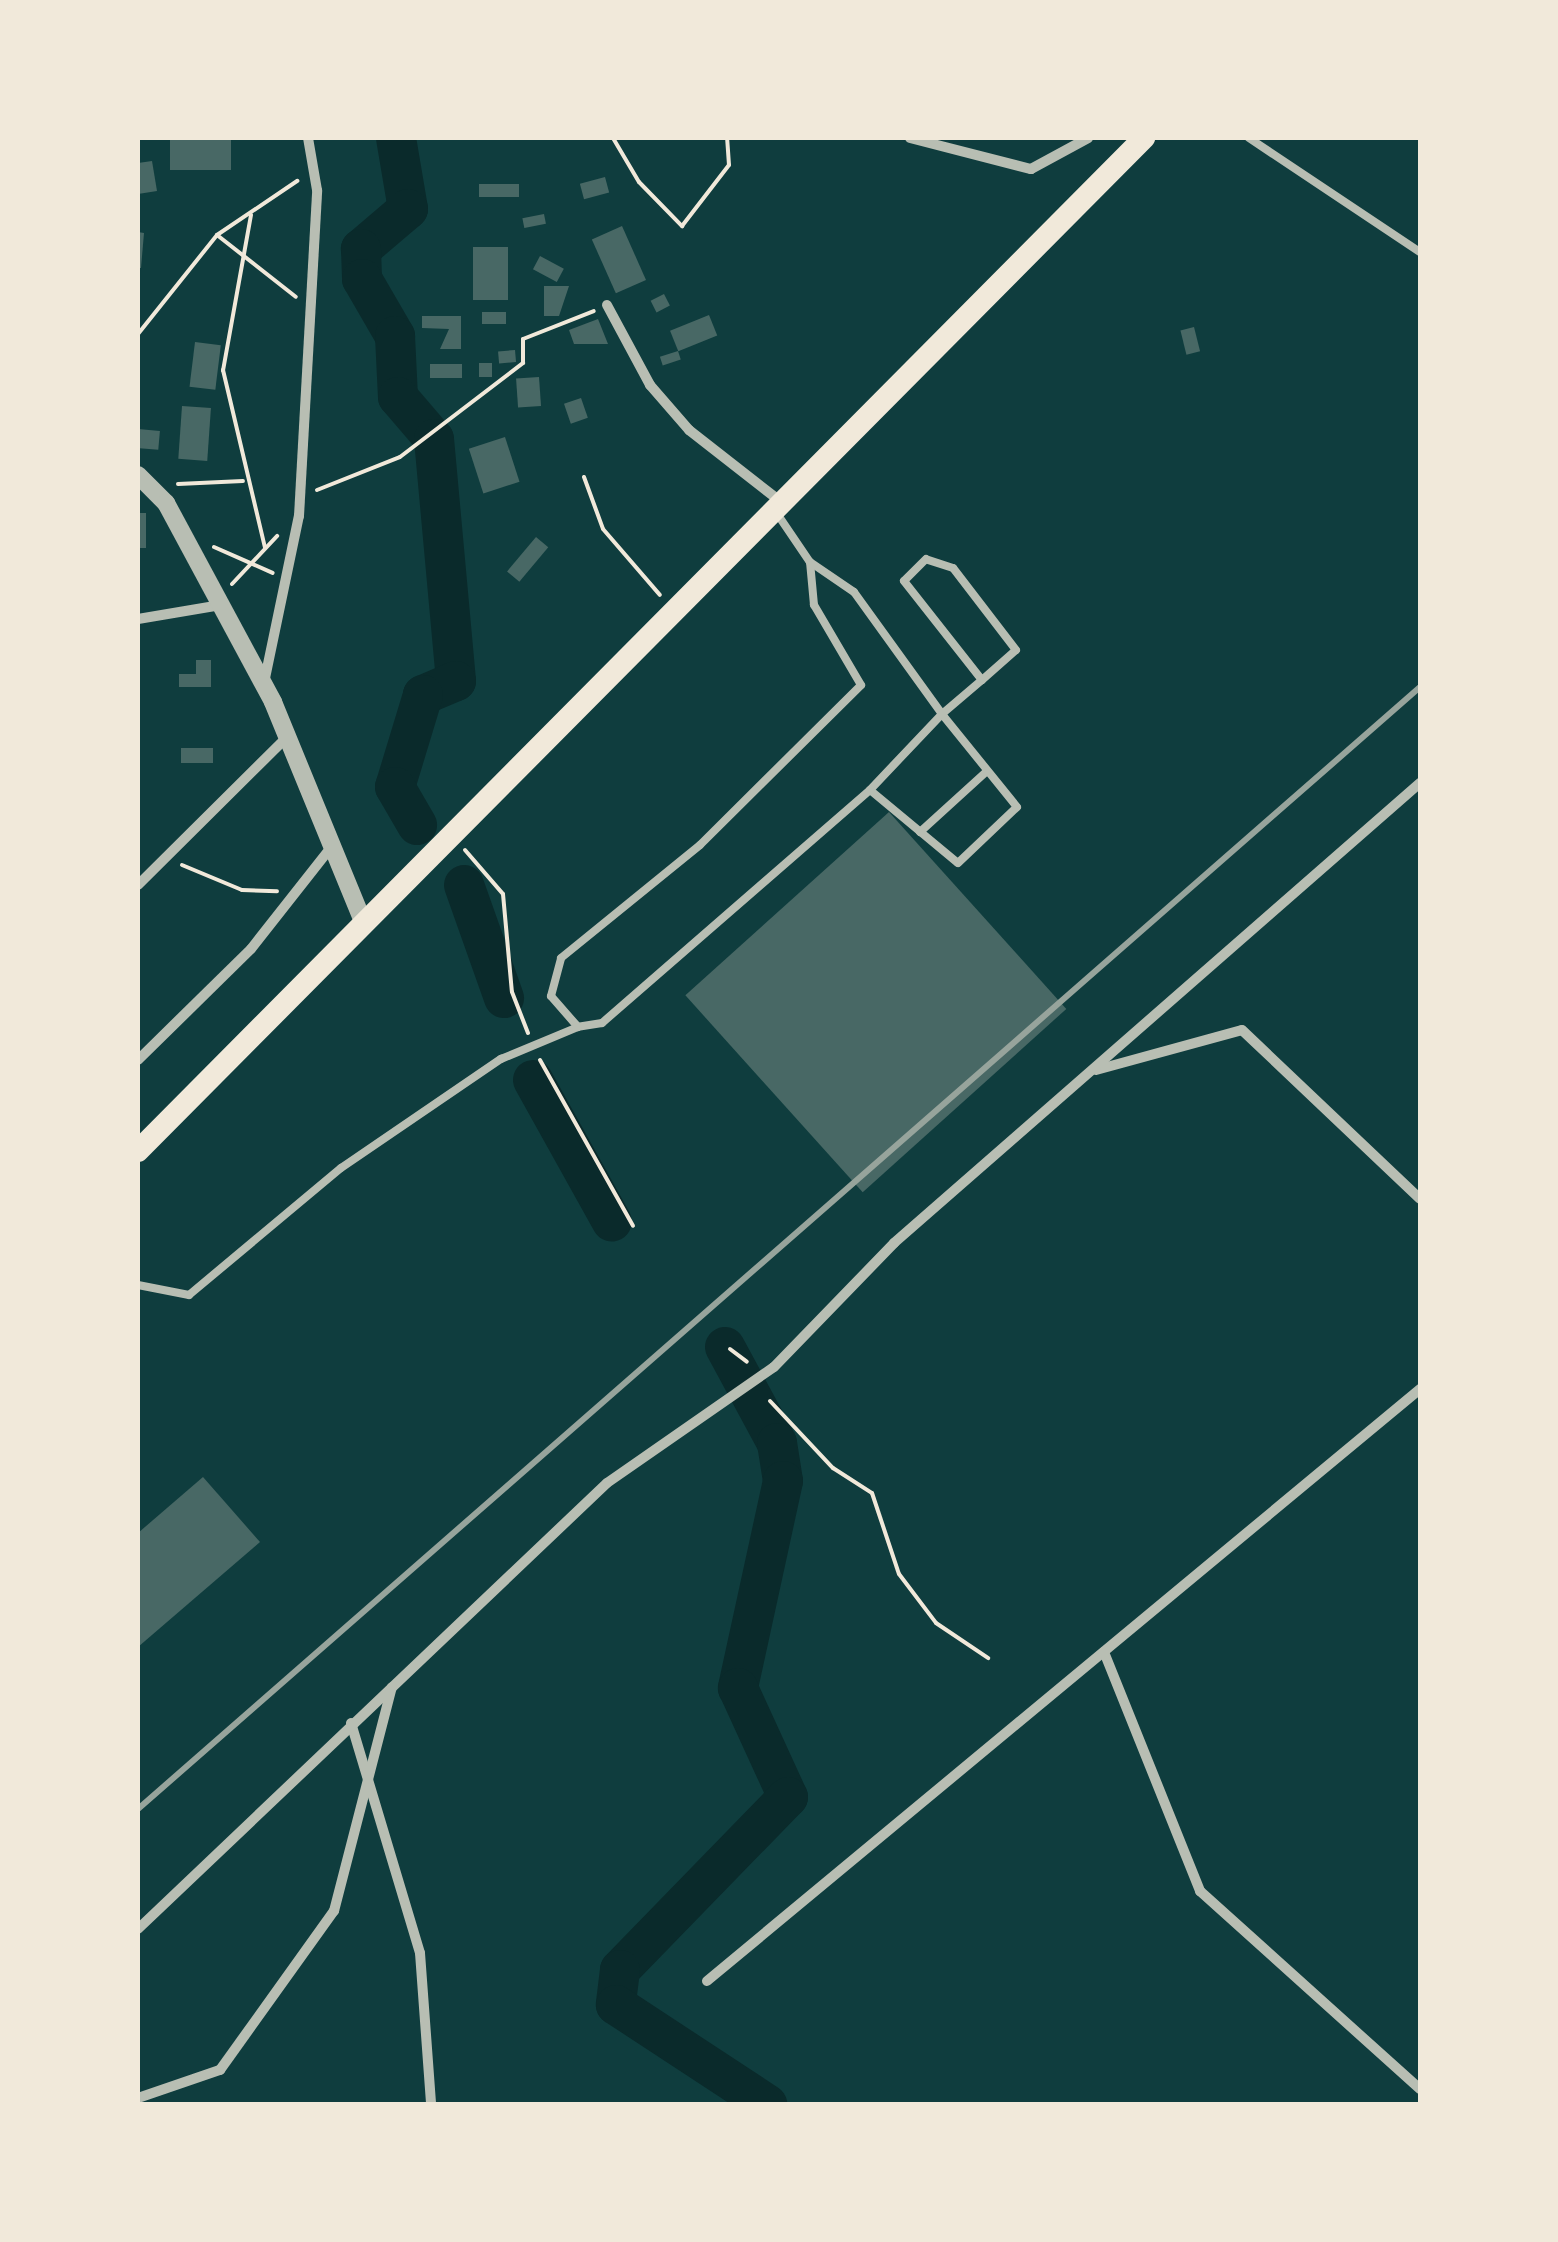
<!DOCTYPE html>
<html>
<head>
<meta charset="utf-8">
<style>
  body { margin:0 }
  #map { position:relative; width:1558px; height:2242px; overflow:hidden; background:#0f3d3e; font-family:"DejaVu Sans",sans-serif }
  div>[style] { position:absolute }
  .river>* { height:40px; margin:-20px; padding:0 20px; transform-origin:20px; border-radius:20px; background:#0a2a2b }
  .building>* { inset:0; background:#486865; transform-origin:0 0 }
  .path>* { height:4px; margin:-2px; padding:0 2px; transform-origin:2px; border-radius:2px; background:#f1e9da }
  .service>* { height:8px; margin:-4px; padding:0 4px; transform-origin:4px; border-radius:4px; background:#b8beb3 }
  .minor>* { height:10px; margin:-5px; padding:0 5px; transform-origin:5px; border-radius:5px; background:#b8beb3 }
  .tertiary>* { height:18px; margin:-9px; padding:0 9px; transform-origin:9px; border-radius:9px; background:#b8beb3 }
  .trunk>* { height:22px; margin:-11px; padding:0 11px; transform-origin:11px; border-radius:11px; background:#f1e9da }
  .rail>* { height:6px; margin:-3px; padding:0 3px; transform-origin:3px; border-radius:3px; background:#97a49c }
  span { translate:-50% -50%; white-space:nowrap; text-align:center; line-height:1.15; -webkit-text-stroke:9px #f1e9da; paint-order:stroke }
  .frame { position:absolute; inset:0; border:140px solid #f1e9da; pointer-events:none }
</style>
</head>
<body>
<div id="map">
  <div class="river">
    <i style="left:396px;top:138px;width:72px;rotate:80.4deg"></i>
    <i style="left:408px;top:209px;width:62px;rotate:139.6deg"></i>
    <i style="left:361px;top:249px;width:30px;rotate:88deg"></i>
    <i style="left:362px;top:279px;width:66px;rotate:59.9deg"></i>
    <i style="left:395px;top:336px;width:61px;rotate:87.2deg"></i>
    <i style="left:398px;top:397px;width:55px;rotate:49.4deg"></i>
    <i style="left:434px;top:439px;width:243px;rotate:84.8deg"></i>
    <i style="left:456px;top:681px;width:36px;rotate:157deg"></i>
    <i style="left:423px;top:695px;width:96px;rotate:106.9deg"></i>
    <i style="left:395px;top:787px;width:44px;rotate:59.9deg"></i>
    <i style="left:464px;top:885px;width:120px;rotate:70.5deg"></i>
    <i style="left:533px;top:1080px;width:162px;rotate:60.9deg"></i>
    <i style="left:725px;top:1347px;width:109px;rotate:61.6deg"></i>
    <i style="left:777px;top:1443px;width:38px;rotate:81deg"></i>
    <i style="left:783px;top:1481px;width:212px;rotate:102.3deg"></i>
    <i style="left:738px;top:1688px;width:120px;rotate:65.4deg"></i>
    <i style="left:788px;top:1797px;width:241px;rotate:134.2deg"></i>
    <i style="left:620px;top:1970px;width:35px;rotate:97deg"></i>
    <i style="left:616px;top:2005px;width:181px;rotate:33.3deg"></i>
  </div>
  <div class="building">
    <i style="left:170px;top:138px;width:61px;height:32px"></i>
    <i style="clip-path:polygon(152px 161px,157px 191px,138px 194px,138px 163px)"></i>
    <i style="left:605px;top:177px;width:16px;height:26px;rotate:75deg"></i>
    <i style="left:519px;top:184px;width:13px;height:40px;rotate:90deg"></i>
    <i style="left:544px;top:214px;width:10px;height:22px;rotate:79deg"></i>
    <i style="left:622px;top:226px;width:59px;height:33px;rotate:66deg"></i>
    <i style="clip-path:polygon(138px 232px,144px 233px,141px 268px,138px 268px)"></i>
    <i style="left:508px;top:247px;width:53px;height:35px;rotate:90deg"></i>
    <i style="left:540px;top:256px;width:27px;height:15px;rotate:28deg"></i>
    <i style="clip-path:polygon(544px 286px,569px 286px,559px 316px,544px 316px)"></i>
    <i style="left:664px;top:294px;width:13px;height:15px;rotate:63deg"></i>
    <i style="left:506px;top:312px;width:12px;height:24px;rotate:90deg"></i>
    <i style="left:709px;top:315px;width:22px;height:42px;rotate:68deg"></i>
    <i style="clip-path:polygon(422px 316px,461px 316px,461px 349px,440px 349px,449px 329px,422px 328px)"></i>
    <i style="clip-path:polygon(598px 319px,608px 344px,574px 344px,569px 330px)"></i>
    <i style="left:1194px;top:327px;width:25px;height:14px;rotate:76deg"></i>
    <i style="left:195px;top:342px;width:26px;height:45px;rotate:7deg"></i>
    <i style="left:515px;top:350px;width:12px;height:17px;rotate:85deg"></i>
    <i style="left:678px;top:351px;width:9px;height:19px;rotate:72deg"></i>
    <i style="left:479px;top:363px;width:13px;height:14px"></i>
    <i style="left:462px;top:364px;width:14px;height:32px;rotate:90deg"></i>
    <i style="left:539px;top:377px;width:29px;height:23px;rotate:86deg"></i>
    <i style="left:581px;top:398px;width:21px;height:18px;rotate:71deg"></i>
    <i style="left:182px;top:406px;width:29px;height:53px;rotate:4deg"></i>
    <i style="left:138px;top:429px;width:22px;height:19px;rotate:5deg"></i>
    <i style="left:505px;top:437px;width:47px;height:38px;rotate:72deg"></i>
    <i style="left:138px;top:513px;width:8px;height:35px"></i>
    <i style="left:536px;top:537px;width:16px;height:45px;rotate:40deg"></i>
    <i style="clip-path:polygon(196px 660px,211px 660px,211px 687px,179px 687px,179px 674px,196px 674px)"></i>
    <i style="left:181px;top:748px;width:32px;height:15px"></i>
    <i style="left:889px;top:812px;width:265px;height:274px;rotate:48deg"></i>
    <i style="clip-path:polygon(203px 1477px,260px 1542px,138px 1647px,138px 1533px)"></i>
  </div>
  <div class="path">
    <i style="left:613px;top:138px;width:51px;rotate:59.4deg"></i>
    <i style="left:639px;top:182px;width:62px;rotate:45.7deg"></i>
    <i style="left:682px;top:226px;width:77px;rotate:-52.4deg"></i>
    <i style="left:729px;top:165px;width:27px;rotate:-94deg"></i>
    <i style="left:827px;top:138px;width:20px"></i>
    <i style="left:251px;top:215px;width:158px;rotate:100.2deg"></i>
    <i style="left:223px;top:370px;width:182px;rotate:76.7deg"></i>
    <i style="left:217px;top:235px;width:100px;rotate:38.1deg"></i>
    <i style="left:138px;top:334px;width:127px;rotate:-51.4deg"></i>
    <i style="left:217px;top:235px;width:97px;rotate:-34deg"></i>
    <i style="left:584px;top:477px;width:55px;rotate:69.9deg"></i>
    <i style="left:603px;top:529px;width:87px;rotate:49.2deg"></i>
    <i style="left:178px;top:484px;width:65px;rotate:-2.6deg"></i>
    <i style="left:317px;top:490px;width:89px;rotate:-21.7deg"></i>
    <i style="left:400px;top:457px;width:155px;rotate:-37.4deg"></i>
    <i style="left:523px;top:363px;width:24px;rotate:-90deg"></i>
    <i style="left:523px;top:339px;width:76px;rotate:-21.5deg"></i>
    <i style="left:214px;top:547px;width:64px;rotate:23.8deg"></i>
    <i style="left:232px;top:584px;width:66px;rotate:-46.8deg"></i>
    <i style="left:465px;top:850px;width:58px;rotate:49.2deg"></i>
    <i style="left:503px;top:894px;width:98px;rotate:84.8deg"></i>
    <i style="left:512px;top:992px;width:44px;rotate:68.7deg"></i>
    <i style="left:182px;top:865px;width:65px;rotate:22.6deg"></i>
    <i style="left:242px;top:890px;width:35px;rotate:2deg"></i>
    <i style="left:540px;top:1060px;width:190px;rotate:60.7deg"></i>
    <i style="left:730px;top:1349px;width:21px;rotate:37deg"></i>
    <i style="left:770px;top:1401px;width:92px;rotate:46.8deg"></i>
    <i style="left:833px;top:1468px;width:46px;rotate:32.7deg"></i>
    <i style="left:872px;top:1493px;width:85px;rotate:71.6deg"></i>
    <i style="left:899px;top:1574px;width:61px;rotate:52.9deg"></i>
    <i style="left:936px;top:1623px;width:63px;rotate:33.9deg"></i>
  </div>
  <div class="service">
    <i style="left:1249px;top:138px;width:206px;rotate:33.7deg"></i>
    <i style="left:778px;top:515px;width:57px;rotate:55.8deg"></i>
    <i style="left:810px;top:562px;width:53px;rotate:34.3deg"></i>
    <i style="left:854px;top:592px;width:150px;rotate:54.2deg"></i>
    <i style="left:942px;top:714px;width:105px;rotate:133.5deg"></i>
    <i style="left:870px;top:790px;width:355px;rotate:139deg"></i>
    <i style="left:602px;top:1023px;width:24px;rotate:171deg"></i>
    <i style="left:578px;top:1027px;width:41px;rotate:-131.1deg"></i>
    <i style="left:551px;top:996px;width:39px;rotate:-75deg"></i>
    <i style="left:561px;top:958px;width:179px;rotate:-39.1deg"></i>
    <i style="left:700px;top:845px;width:227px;rotate:-44.8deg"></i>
    <i style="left:861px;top:685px;width:93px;rotate:-120.4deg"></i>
    <i style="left:814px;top:605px;width:43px;rotate:-95.3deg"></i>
    <i style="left:870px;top:790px;width:114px;rotate:39.7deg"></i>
    <i style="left:958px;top:863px;width:81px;rotate:-43.5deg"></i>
    <i style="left:1017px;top:807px;width:119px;rotate:-128.9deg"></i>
    <i style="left:942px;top:714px;width:52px;rotate:-40.4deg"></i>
    <i style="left:982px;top:680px;width:45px;rotate:-41.4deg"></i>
    <i style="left:1016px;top:650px;width:103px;rotate:-127.5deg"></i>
    <i style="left:953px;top:568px;width:28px;rotate:-162deg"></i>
    <i style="left:926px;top:559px;width:31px;rotate:135deg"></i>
    <i style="left:904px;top:581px;width:126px;rotate:51.8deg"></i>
    <i style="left:920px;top:832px;width:89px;rotate:-42.3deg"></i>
    <i style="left:138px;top:1285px;width:52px;rotate:11.1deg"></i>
    <i style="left:189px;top:1295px;width:198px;rotate:-39.9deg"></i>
    <i style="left:341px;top:1168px;width:194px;rotate:-34.3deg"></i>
    <i style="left:501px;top:1059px;width:83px;rotate:-22.6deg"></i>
  </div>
  <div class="minor">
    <i style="left:910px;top:138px;width:125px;rotate:14.4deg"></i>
    <i style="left:1031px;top:169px;width:65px;rotate:-28.5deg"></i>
    <i style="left:607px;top:305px;width:91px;rotate:61.7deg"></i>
    <i style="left:650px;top:385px;width:60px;rotate:49.1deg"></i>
    <i style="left:689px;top:430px;width:115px;rotate:38deg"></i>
    <i style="left:138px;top:619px;width:84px;rotate:-9.6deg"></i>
    <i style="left:264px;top:683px;width:171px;rotate:-78.2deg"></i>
    <i style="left:299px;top:516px;width:326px;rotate:-86.8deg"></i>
    <i style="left:317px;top:190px;width:53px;rotate:-99.8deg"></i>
    <i style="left:138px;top:885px;width:209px;rotate:-44.8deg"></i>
    <i style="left:138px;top:1060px;width:158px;rotate:-44.5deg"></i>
    <i style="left:251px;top:949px;width:126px;rotate:-51.8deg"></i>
    <i style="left:1096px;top:1070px;width:151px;rotate:-15.3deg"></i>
    <i style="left:1242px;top:1030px;width:245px;rotate:43.5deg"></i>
    <i style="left:1104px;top:1652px;width:258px;rotate:68.1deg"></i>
    <i style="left:1200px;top:1891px;width:296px;rotate:42deg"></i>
    <i style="left:351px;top:1723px;width:240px;rotate:73.3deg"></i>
    <i style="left:420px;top:1953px;width:151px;rotate:85.8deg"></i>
    <i style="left:138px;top:1929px;width:647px;rotate:-43.56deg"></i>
    <i style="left:607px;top:1483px;width:203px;rotate:-34.8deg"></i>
    <i style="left:774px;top:1367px;width:173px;rotate:-45.9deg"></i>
    <i style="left:894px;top:1243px;width:699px;rotate:-41.17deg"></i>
    <i style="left:707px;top:1981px;width:927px;rotate:-39.7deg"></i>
    <i style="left:138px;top:2098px;width:87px;rotate:-18.9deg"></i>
    <i style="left:220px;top:2070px;width:196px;rotate:-54.4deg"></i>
    <i style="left:334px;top:1911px;width:231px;rotate:-75.5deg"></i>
  </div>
  <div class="tertiary">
    <i style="left:138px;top:475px;width:40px;rotate:45deg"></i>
    <i style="left:166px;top:503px;width:226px;rotate:61.7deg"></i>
    <i style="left:273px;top:702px;width:235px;rotate:67.7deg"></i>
  </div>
  <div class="trunk">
    <i style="left:138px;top:1151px;width:1428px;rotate:-45.2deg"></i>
  </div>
  <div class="rail">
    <i style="left:138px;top:1809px;width:1704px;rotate:-41.19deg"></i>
  </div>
  <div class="frame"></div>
</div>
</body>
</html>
